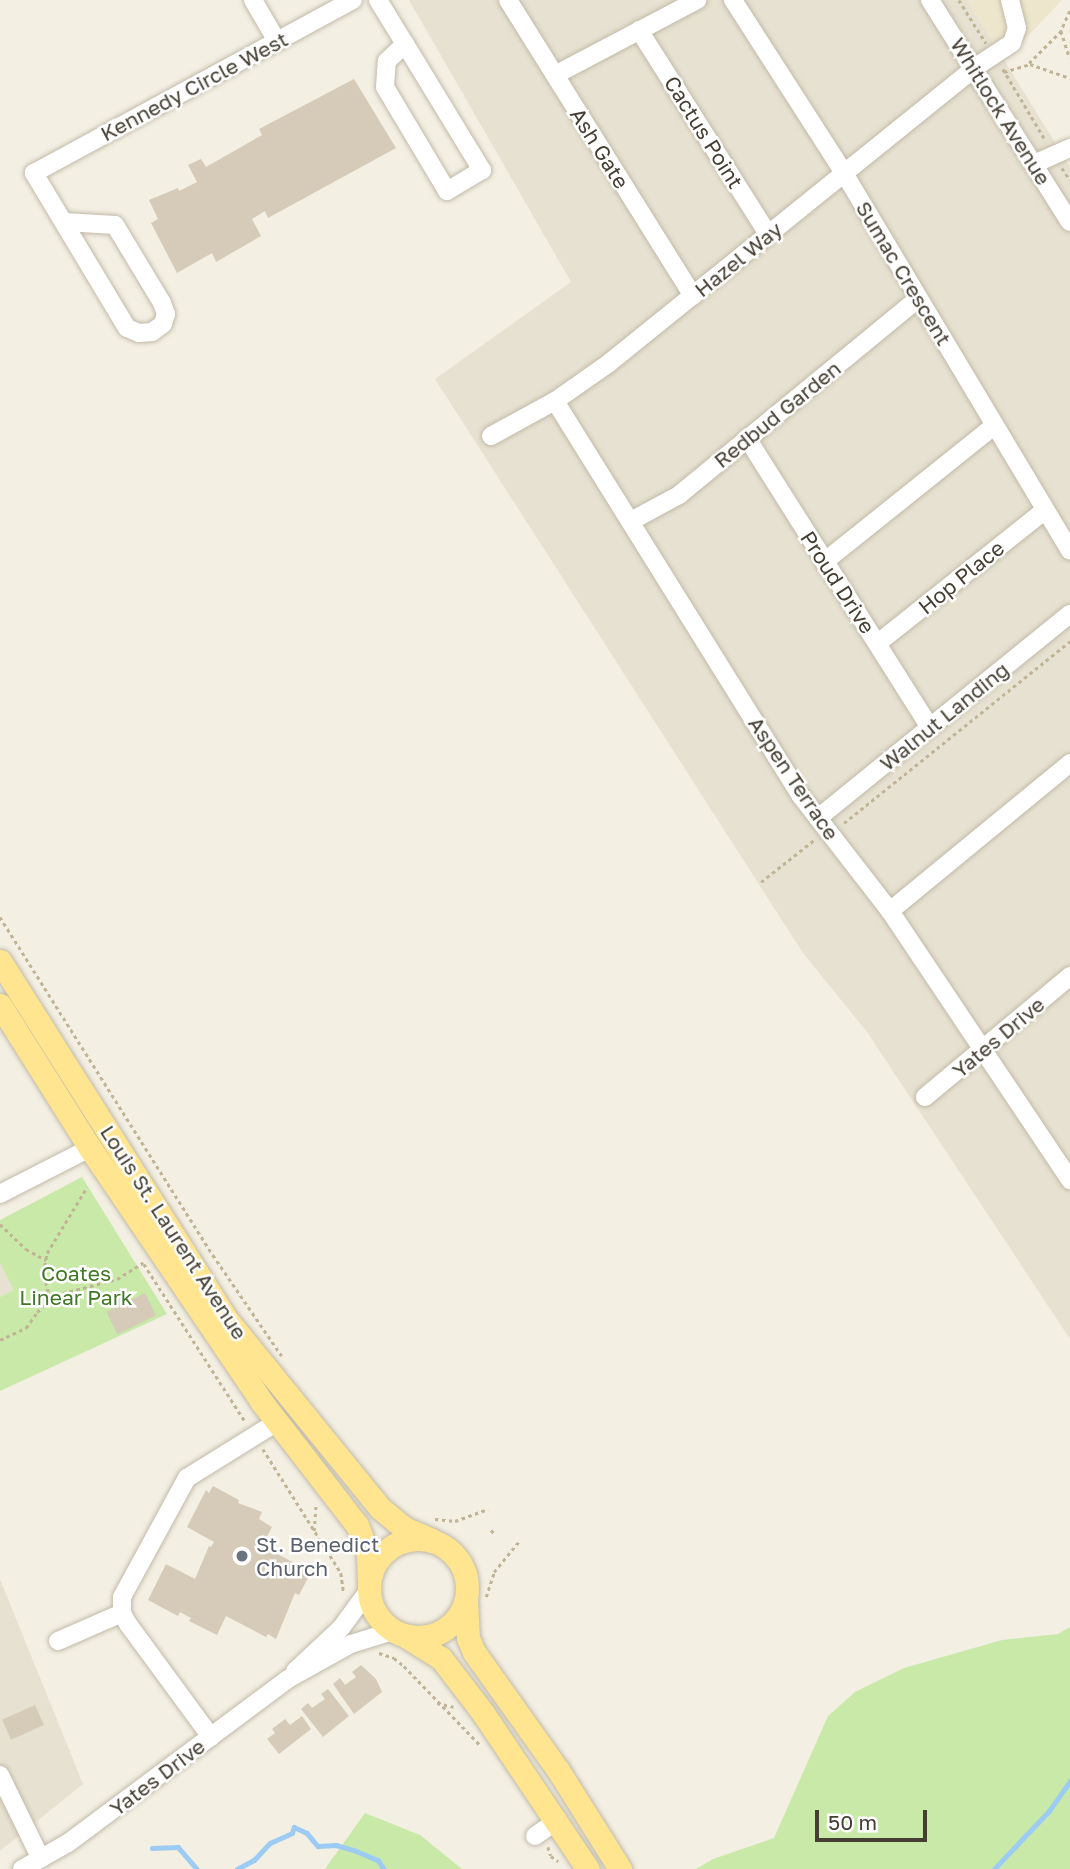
<!DOCTYPE html>
<html>
<head>
<meta charset="utf-8">
<style>
  body { margin:0 }
  #map { position:relative; width:1070px; height:1869px; overflow:hidden; background:#f3efe3; font-family:"Golos Text",sans-serif }
  div>[style] { position:absolute }
  .residential>* { inset:0; background:#e7e1d1 }
  .education>* { inset:0; background:#ede5cc }
  .green>* { inset:0; background:#c9e9a9 }
  .stream>* { height:4.5px; margin:-2.25px; padding:0 2.25px; transform-origin:2.25px; border-radius:2.25px; background:#9ccbf3 }
  .building>* { inset:0; background:#d5cbb8; transform-origin:0 0 }
  .path>* { height:2.5px; margin-top:-1.25px; transform-origin:0; background:repeating-linear-gradient(90deg,#c1b496 0 3.5px,transparent 0 7px) }
  .roads { filter:drop-shadow(0 0 2px #c1baa8) drop-shadow(0 0 2px #c1baa8) }
  .minor>* { height:18px; margin:-9px; padding:0 9px; transform-origin:9px; border-radius:9px; background:#fff }
  .major>* { height:23px; margin:-11.5px; padding:0 11.5px; transform-origin:11.5px; border-radius:11.5px; background:#ffe590 }
  .major>.ring { margin:-11.5px; padding:0; box-sizing:content-box; background:none; border:23px solid #ffe590; border-radius:50% }
  .dots>* { width:19px; height:19px; translate:-50% -50%; box-sizing:border-box; border:4px solid #fff; border-radius:50% }
  span { translate:-50% -50%; white-space:nowrap; text-align:center; line-height:1.15; -webkit-text-stroke:5px #fff; paint-order:stroke }
  .street-label { font-size:21px; color:#453f33 }
  .park-label { font-size:21px; color:#407824 }
  .worship-label { font-size:21px; color:#5b616d }
  .left { translate:0 -50%; text-align:left }
  .scale { position:absolute; left:815px; top:1810px; width:112px; height:32px; box-sizing:border-box; border:4px solid #453f33; border-top:0; padding-left:9px; font-size:21px; line-height:24px; white-space:nowrap; color:#453f33; -webkit-text-stroke:5px #fff; paint-order:stroke }
</style>
</head>
<body>
<div id="map">
  <div class="residential">
    <i style="clip-path:polygon(409px 0,967px 0,1070px 167px,1070px 1339px,867px 1032px,803px 953px,435px 379px,571px 282px)"></i>
    <i style="clip-path:polygon(0 1263px,15px 1290px,0 1297px)"></i>
    <i style="clip-path:polygon(0 1579px,83px 1784px,0 1851px)"></i>
  </div>
  <div class="education">
    <i style="clip-path:polygon(967px 0,1062px 0,1004px 61px)"></i>
  </div>
  <div class="green">
    <i style="clip-path:polygon(82px 1177px,167px 1314px,0 1391px,0 1297px,14px 1290px,0 1263px,0 1220px)"></i>
    <i style="clip-path:polygon(1070px 1627px,1070px 1869px,696px 1869px,713px 1859px,774px 1838px,828px 1716px,855px 1692px,904px 1668px,1002px 1640px,1058px 1634px)"></i>
    <i style="clip-path:polygon(365px 1813px,420px 1835px,462px 1869px,325px 1869px)"></i>
  </div>
  <div class="stream">
    <i style="left:152px;top:1848px;width:26px;rotate:-2deg"></i>
    <i style="left:178px;top:1847px;width:29px;rotate:49deg"></i>
    <i style="left:237px;top:1869px;width:19px;rotate:-28deg"></i>
    <i style="left:254px;top:1860px;width:23px;rotate:-47deg"></i>
    <i style="left:270px;top:1843px;width:24px;rotate:-24deg"></i>
    <i style="left:292px;top:1833px;width:6px;rotate:-72deg"></i>
    <i style="left:294px;top:1827px;width:14px;rotate:25deg"></i>
    <i style="left:307px;top:1833px;width:17px;rotate:50deg"></i>
    <i style="left:318px;top:1846px;width:18px;rotate:-3deg"></i>
    <i style="left:336px;top:1845px;width:19px;rotate:16deg"></i>
    <i style="left:354px;top:1850px;width:26px;rotate:23deg"></i>
    <i style="left:378px;top:1860px;width:11px;rotate:56deg"></i>
    <i style="left:994px;top:1869px;width:80px;rotate:-46.5deg"></i>
    <i style="left:1049px;top:1811px;width:37px;rotate:-55deg"></i>
  </div>
  <div class="building">
    <i style="clip-path:polygon(354px 79px,396px 148px,268px 218px,265px 211px,252px 219px,261px 236px,216px 262px,212px 253px,177px 273px,151px 223px,158px 219px,149px 200px,178px 188px,179px 191px,197px 182px,188px 165px,201px 159px,206px 167px,262px 135px,259px 129px)"></i>
    <i style="left:145px;top:1293px;width:25px;height:43px;rotate:64deg"></i>
    <i style="clip-path:polygon(213px 1486px,239px 1500px,238px 1503px,262px 1512px,259px 1519px,272px 1527px,262px 1546px,304px 1568px,303px 1571px,310px 1574px,299px 1595px,295px 1593px,276px 1639px,268px 1634px,266px 1637px,226px 1616px,217px 1635px,189px 1621px,191px 1618px,180px 1612px,178px 1616px,148px 1600px,166px 1564px,195px 1579px,209px 1546px,211px 1547px,214px 1542px,187px 1527px,206px 1490px,209px 1493px)"></i>
    <i style="clip-path:polygon(361px 1665px,376px 1679px,382px 1692px,354px 1714px,333px 1684px,340px 1678px,345px 1685px,356px 1677px,352px 1672px)"></i>
    <i style="clip-path:polygon(328px 1689px,349px 1716px,323px 1737px,301px 1709px,308px 1703px,312px 1708px,325px 1699px,321px 1694px)"></i>
    <i style="left:35px;top:1705px;width:22px;height:36px;rotate:66deg"></i>
    <i style="clip-path:polygon(302px 1716px,311px 1729px,279px 1754px,267px 1739px,275px 1733px,272px 1729px,285px 1719px,290px 1725px)"></i>
  </div>
  <div class="path">
    <i style="left:959px;top:0;width:51px;rotate:57.9deg"></i>
    <i style="left:1070px;top:11px;width:22px;rotate:114deg"></i>
    <i style="left:1061px;top:31px;width:28px;rotate:72deg"></i>
    <i style="left:1029px;top:63px;width:45px;rotate:-45deg"></i>
    <i style="left:1003px;top:69px;width:84px;rotate:59.2deg"></i>
    <i style="left:1004px;top:72px;width:27px;rotate:-17deg"></i>
    <i style="left:1030px;top:64px;width:42px;rotate:19.3deg"></i>
    <i style="left:1062px;top:168px;width:14px;rotate:56deg"></i>
    <i style="left:844px;top:823px;width:290px;rotate:-38.8deg"></i>
    <i style="left:761px;top:882px;width:68px;rotate:-38.4deg"></i>
    <i style="left:0;top:917px;width:400px;rotate:57.8deg"></i>
    <i style="left:213px;top:1255px;width:122px;rotate:55.7deg"></i>
    <i style="left:0;top:1224px;width:36px;rotate:44deg"></i>
    <i style="left:26px;top:1249px;width:23px;rotate:29deg"></i>
    <i style="left:144px;top:1264px;width:189px;rotate:57.3deg"></i>
    <i style="left:50px;top:1299px;width:27px;rotate:-105deg"></i>
    <i style="left:43px;top:1273px;width:20px;rotate:-79deg"></i>
    <i style="left:47px;top:1253px;width:77px;rotate:-58.8deg"></i>
    <i style="left:0;top:1340px;width:29px;rotate:-25deg"></i>
    <i style="left:26px;top:1328px;width:19px;rotate:-55deg"></i>
    <i style="left:37px;top:1312px;width:25px;rotate:-42deg"></i>
    <i style="left:56px;top:1295px;width:63px;rotate:-14.7deg"></i>
    <i style="left:117px;top:1279px;width:31px;rotate:-32deg"></i>
    <i style="left:263px;top:1449px;width:146px;rotate:57.8deg"></i>
    <i style="left:341px;top:1573px;width:21px;rotate:82deg"></i>
    <i style="left:435px;top:1519px;width:20px;rotate:6deg"></i>
    <i style="left:455px;top:1521px;width:35px;rotate:-20deg"></i>
    <i style="left:491px;top:1530px;width:4px;rotate:45deg"></i>
    <i style="left:314px;top:1531px;width:28px;rotate:-86deg"></i>
    <i style="left:486px;top:1597px;width:26px;rotate:-72deg"></i>
    <i style="left:494px;top:1572px;width:41px;rotate:-50.9deg"></i>
    <i style="left:379px;top:1653px;width:16px;rotate:18deg"></i>
    <i style="left:394px;top:1658px;width:13px;rotate:39deg"></i>
    <i style="left:404px;top:1666px;width:111px;rotate:46.1deg"></i>
    <i style="left:437px;top:1703px;width:17px;rotate:13deg"></i>
    <i style="left:548px;top:1847px;width:9px;rotate:72deg"></i>
    <i style="left:551px;top:1856px;width:9px;rotate:36deg"></i>
  </div>
  <div class="roads">
    <div class="minor">
      <i style="left:253px;top:0;width:48px;rotate:59.7deg"></i>
      <i style="left:378px;top:0;width:52px;rotate:58.5deg"></i>
      <i style="left:405px;top:44px;width:148px;rotate:58.6deg"></i>
      <i style="left:482px;top:170px;width:41px;rotate:149deg"></i>
      <i style="left:447px;top:191px;width:121px;rotate:-120.8deg"></i>
      <i style="left:385px;top:87px;width:26px;rotate:-86deg"></i>
      <i style="left:387px;top:61px;width:25px;rotate:-43deg"></i>
      <i style="left:508px;top:0;width:349px;rotate:58deg"></i>
      <i style="left:733px;top:0;width:206px;rotate:57.3deg"></i>
      <i style="left:844px;top:173px;width:440px;rotate:59.1deg"></i>
      <i style="left:930px;top:0;width:262px;rotate:57.8deg"></i>
      <i style="left:639px;top:30px;width:241px;rotate:57.7deg"></i>
      <i style="left:555px;top:75px;width:161px;rotate:-27.8deg"></i>
      <i style="left:1034px;top:164px;width:39px;rotate:-24deg"></i>
      <i style="left:64px;top:222px;width:51px;rotate:3.4deg"></i>
      <i style="left:115px;top:225px;width:91px;rotate:58.9deg"></i>
      <i style="left:162px;top:303px;width:12px;rotate:70deg"></i>
      <i style="left:166px;top:314px;width:10px;rotate:107deg"></i>
      <i style="left:163px;top:324px;width:14px;rotate:144deg"></i>
      <i style="left:152px;top:332px;width:13px;rotate:176deg"></i>
      <i style="left:139px;top:333px;width:13px;rotate:-157deg"></i>
      <i style="left:127px;top:328px;width:181px;rotate:-121deg"></i>
      <i style="left:34px;top:173px;width:363px;rotate:-28.5deg"></i>
      <i style="left:555px;top:401px;width:465px;rotate:58.1deg"></i>
      <i style="left:801px;top:796px;width:145px;rotate:52.3deg"></i>
      <i style="left:890px;top:911px;width:324px;rotate:56.2deg"></i>
      <i style="left:491px;top:436px;width:73px;rotate:-28.7deg"></i>
      <i style="left:555px;top:401px;width:66px;rotate:-35.1deg"></i>
      <i style="left:609px;top:363px;width:469px;rotate:-38.9deg"></i>
      <i style="left:974px;top:68px;width:45px;rotate:-33.3deg"></i>
      <i style="left:1012px;top:43px;width:16px;rotate:-72deg"></i>
      <i style="left:1017px;top:28px;width:29px;rotate:-104deg"></i>
      <i style="left:747px;top:438px;width:342px;rotate:57.7deg"></i>
      <i style="left:631px;top:521px;width:55px;rotate:-28.4deg"></i>
      <i style="left:679px;top:495px;width:309px;rotate:-39.4deg"></i>
      <i style="left:824px;top:562px;width:218px;rotate:-38.7deg"></i>
      <i style="left:878px;top:643px;width:213px;rotate:-38.5deg"></i>
      <i style="left:818px;top:818px;width:324px;rotate:-39deg"></i>
      <i style="left:890px;top:911px;width:233px;rotate:-39.4deg"></i>
      <i style="left:925px;top:1097px;width:189px;rotate:-39.8deg"></i>
      <i style="left:0;top:1194px;width:101px;rotate:-27.1deg"></i>
      <i style="left:58px;top:1641px;width:70px;rotate:-23.6deg"></i>
      <i style="left:295px;top:1671px;width:63px;rotate:-43.1deg"></i>
      <i style="left:341px;top:1628px;width:47px;rotate:-53.6deg"></i>
      <i style="left:211px;top:1737px;width:140px;rotate:-126.3deg"></i>
      <i style="left:128px;top:1624px;width:13px;rotate:-119deg"></i>
      <i style="left:122px;top:1613px;width:16px;rotate:-90deg"></i>
      <i style="left:122px;top:1597px;width:136px;rotate:-61.4deg"></i>
      <i style="left:187px;top:1478px;width:106px;rotate:-31.9deg"></i>
      <i style="left:0;top:1775px;width:93px;rotate:64deg"></i>
      <i style="left:535px;top:1836px;width:28px;rotate:-35deg"></i>
      <i style="left:22px;top:1869px;width:53px;rotate:-29.5deg"></i>
      <i style="left:68px;top:1843px;width:274px;rotate:-36.7deg"></i>
      <i style="left:288px;top:1679px;width:72px;rotate:-29.1deg"></i>
      <i style="left:351px;top:1644px;width:44px;rotate:-17.2deg"></i>
    </div>
    <div class="major">
      <i style="left:0;top:961px;width:426px;rotate:57.7deg"></i>
      <i style="left:228px;top:1321px;width:241px;rotate:50.9deg"></i>
      <i style="left:380px;top:1508px;width:31px;rotate:40deg"></i>
      <i style="left:404px;top:1528px;width:30px;rotate:23deg"></i>
      <i style="left:0;top:1005px;width:169px;rotate:57.8deg"></i>
      <i style="left:90px;top:1148px;width:305px;rotate:55.9deg"></i>
      <i style="left:261px;top:1401px;width:157px;rotate:52.3deg"></i>
      <i style="left:357px;top:1525px;width:31px;rotate:69deg"></i>
      <i style="left:368px;top:1554px;width:31px;rotate:88deg"></i>
      <i class="ring" style="left:369px;top:1539px;width:75px;height:75px"></i>
      <i style="left:466px;top:1600px;width:38px;rotate:87deg"></i>
      <i style="left:468px;top:1638px;width:15px;rotate:67deg"></i>
      <i style="left:474px;top:1652px;width:145px;rotate:54.6deg"></i>
      <i style="left:558px;top:1770px;width:117px;rotate:57.9deg"></i>
      <i style="left:407px;top:1637px;width:40px;rotate:32deg"></i>
      <i style="left:441px;top:1658px;width:69px;rotate:52.6deg"></i>
      <i style="left:483px;top:1713px;width:188px;rotate:56.1deg"></i>
    </div>
  </div>
  <div class="dots">
    <i style="left:242px;top:1556px;background:#6b7280"></i>
  </div>
  <div class="street-label">
    <span style="left:194px;top:86px;rotate:-28deg">Kennedy Circle West</span>
    <span style="left:1001px;top:111px;rotate:58deg">Whitlock Avenue</span>
    <span style="left:704px;top:132px;rotate:58deg">Cactus Point</span>
    <span style="left:600px;top:148px;rotate:58deg">Ash Gate</span>
    <span style="left:738px;top:259px;rotate:-39deg">Hazel Way</span>
    <span style="left:904px;top:273px;rotate:59deg">Sumac Crescent</span>
    <span style="left:777px;top:414px;rotate:-39deg">Redbud Garden</span>
    <span style="left:961px;top:577px;rotate:-39deg">Hop Place</span>
    <span style="left:838px;top:582px;rotate:57deg">Proud Drive</span>
    <span style="left:944px;top:716px;rotate:-39deg">Walnut Landing</span>
    <span style="left:794px;top:778px;rotate:56deg">Aspen Terrace</span>
    <span style="left:998px;top:1037px;rotate:-40deg">Yates Drive</span>
    <span style="left:174px;top:1232px;rotate:57deg">Louis St. Laurent Avenue</span>
    <span style="left:157px;top:1777px;rotate:-37deg">Yates Drive</span>
  </div>
  <div class="park-label">
    <span style="left:76px;top:1285px">Coates<br>Linear Park</span>
  </div>
  <div class="worship-label">
    <span class="left" style="left:256px;top:1556px">St. Benedict<br>Church</span>
  </div>
  <div class="scale">50 m</div>
</div>
</body>
</html>
